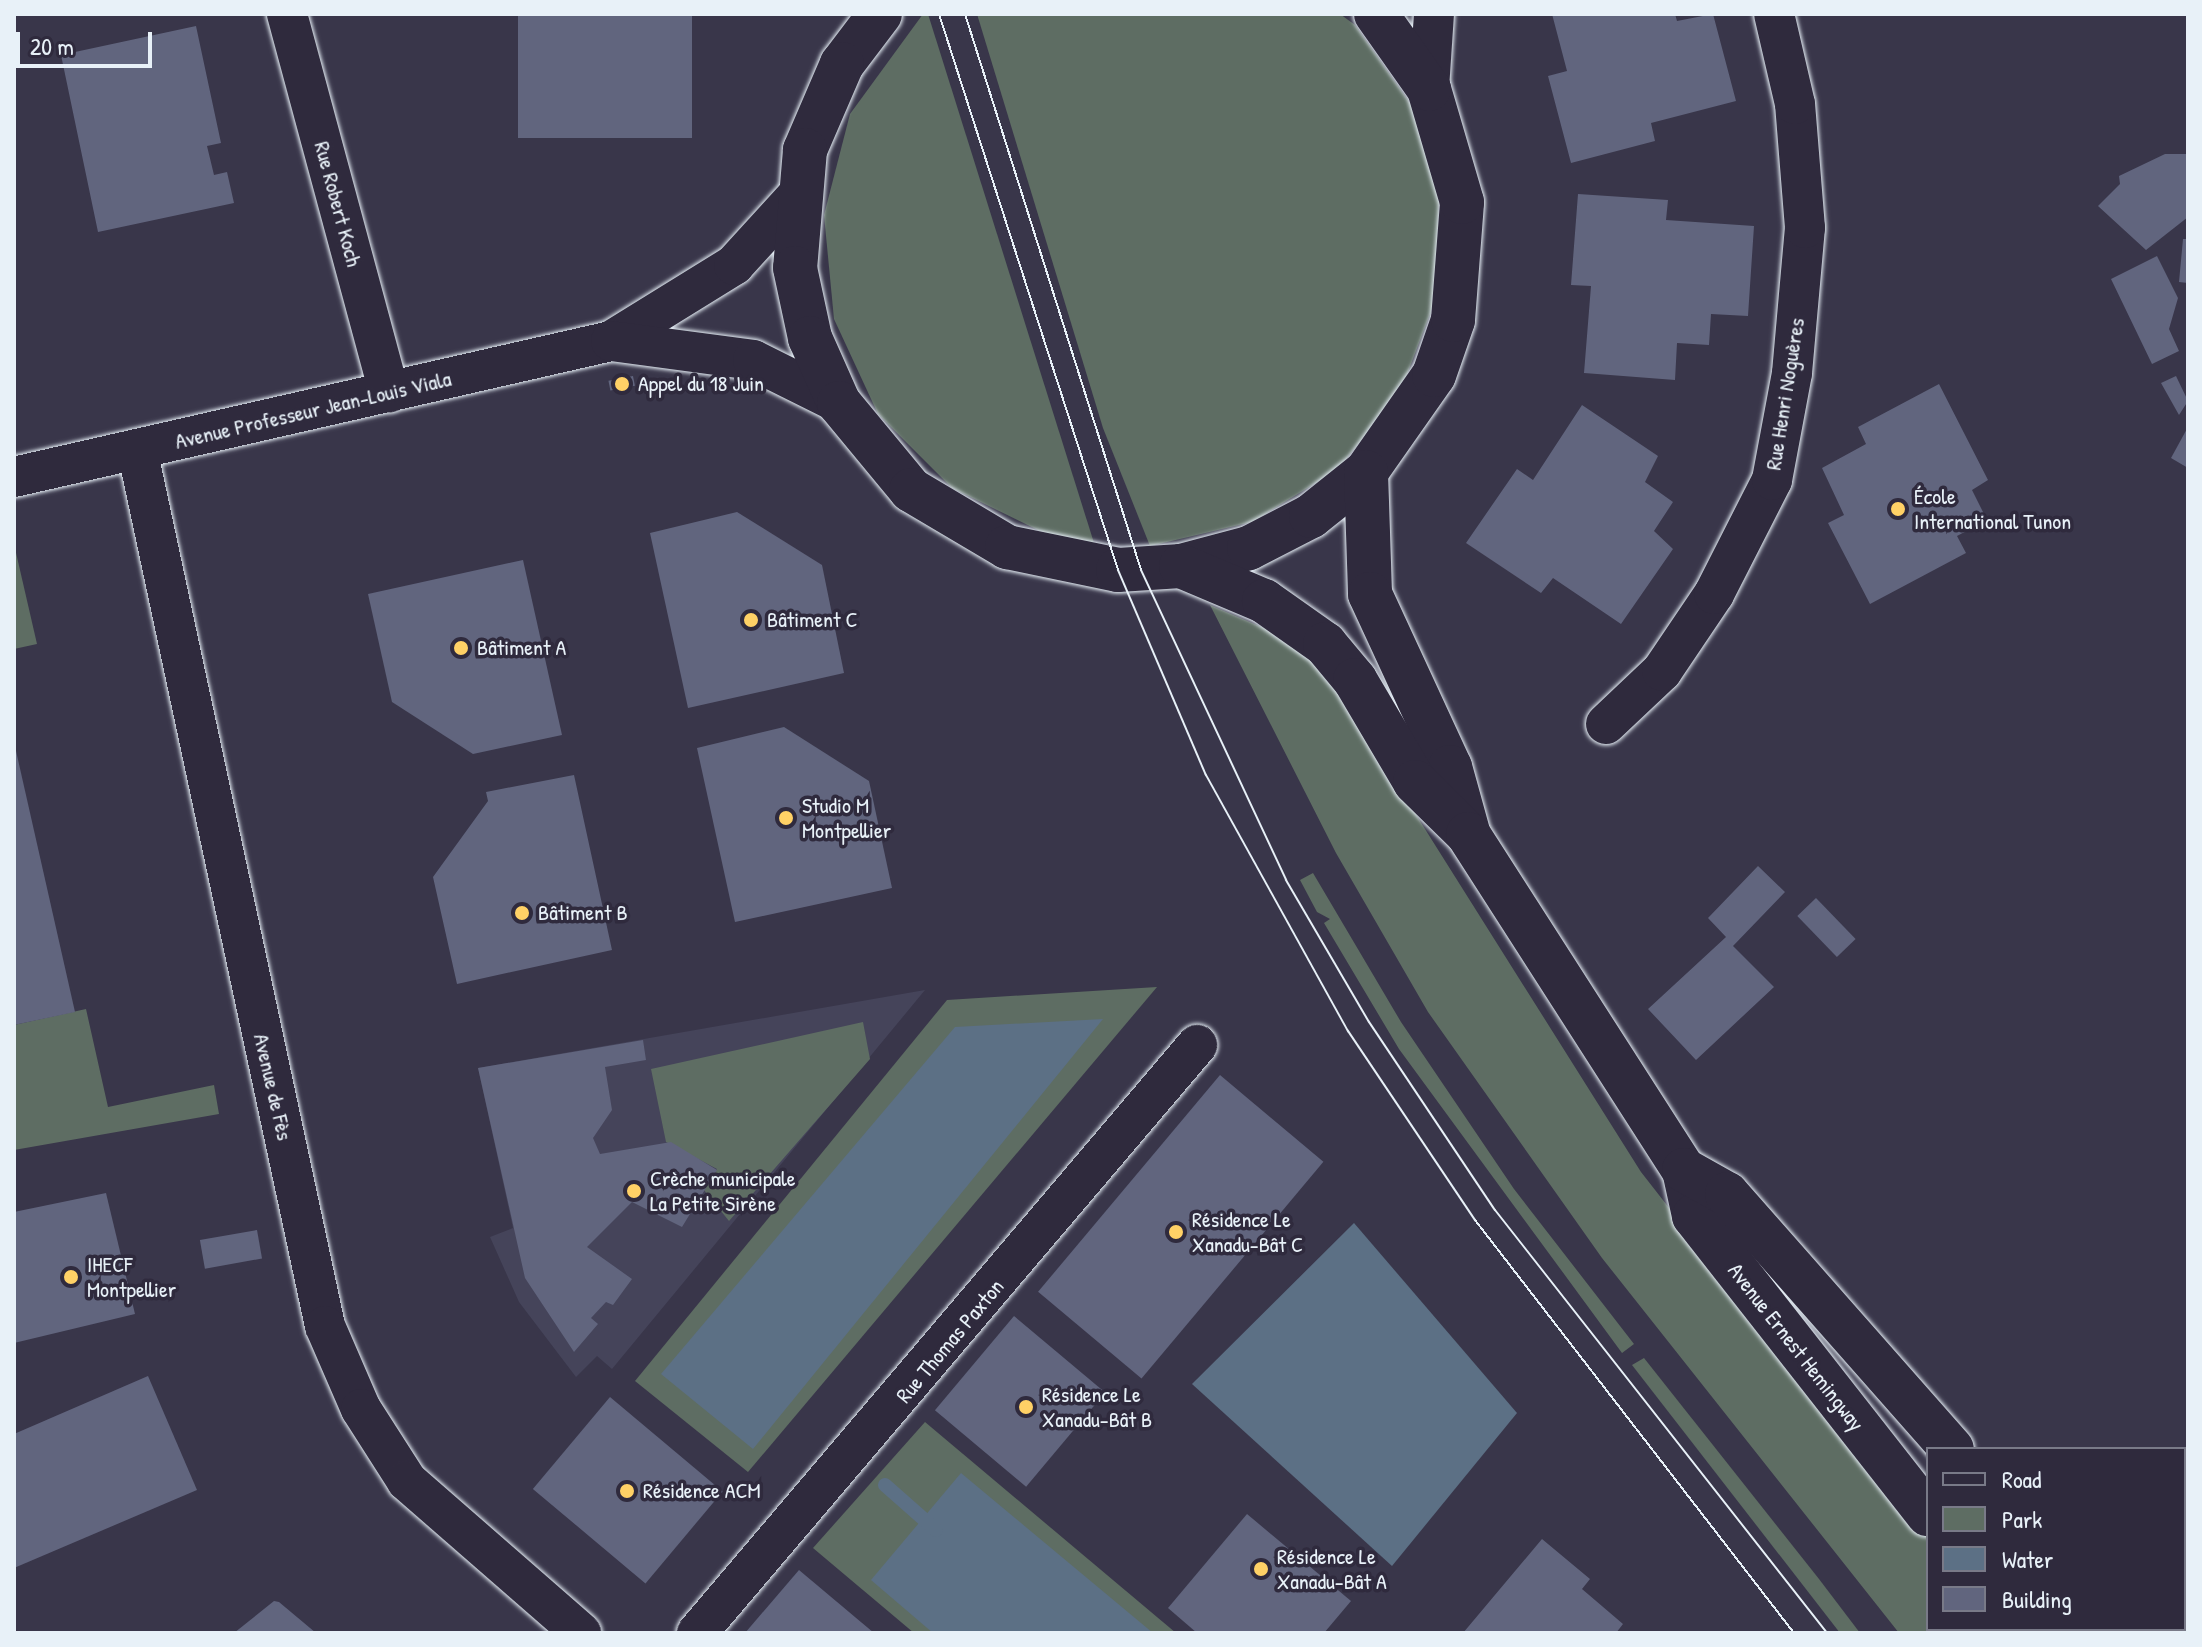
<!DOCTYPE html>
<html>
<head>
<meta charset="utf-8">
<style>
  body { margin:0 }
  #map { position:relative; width:2202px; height:1647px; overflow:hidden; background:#39364a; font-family:"Patrick Hand",sans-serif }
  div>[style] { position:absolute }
  .built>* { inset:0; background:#45445a }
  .green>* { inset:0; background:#5e6d63 }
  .water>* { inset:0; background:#5c7085 }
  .stream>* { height:14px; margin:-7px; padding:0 7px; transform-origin:7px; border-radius:7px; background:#5c7085 }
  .building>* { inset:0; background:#61657e; transform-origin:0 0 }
  .roads { filter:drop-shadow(0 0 2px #e8f1f8) drop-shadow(0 0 2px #e8f1f8) }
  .minor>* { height:40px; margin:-20px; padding:0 20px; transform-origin:20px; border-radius:20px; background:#2f2a3d }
  .secondary>* { height:44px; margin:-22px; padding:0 22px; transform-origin:22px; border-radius:22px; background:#2f2a3d }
  .tram>* { height:2px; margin:-1px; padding:0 1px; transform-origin:1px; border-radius:1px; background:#e8f1f8 }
  .dots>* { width:22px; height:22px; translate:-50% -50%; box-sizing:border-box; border:4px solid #2f2a3d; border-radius:50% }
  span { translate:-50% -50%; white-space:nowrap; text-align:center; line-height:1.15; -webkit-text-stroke:7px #2f2a3d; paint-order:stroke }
  .street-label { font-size:22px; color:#e8f1f8 }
  .poi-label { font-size:22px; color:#e8f1f8 }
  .left { translate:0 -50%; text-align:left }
  .frame { position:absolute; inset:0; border:16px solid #e8f1f8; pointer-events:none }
  .legend { position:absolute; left:1926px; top:1447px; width:260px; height:184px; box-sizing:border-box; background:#2f2a3d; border:2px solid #797a88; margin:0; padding:10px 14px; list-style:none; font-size:24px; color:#e8f1f8 }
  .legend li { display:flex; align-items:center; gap:16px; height:40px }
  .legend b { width:40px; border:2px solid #797a88 }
  .scale { position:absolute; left:16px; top:32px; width:136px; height:36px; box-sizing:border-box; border:4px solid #e8f1f8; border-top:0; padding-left:10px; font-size:24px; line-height:28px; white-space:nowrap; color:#e8f1f8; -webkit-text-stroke:6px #2f2a3d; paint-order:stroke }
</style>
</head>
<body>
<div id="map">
  <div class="built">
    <i style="clip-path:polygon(925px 990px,612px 1369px,597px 1356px,576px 1377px,519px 1302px,490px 1237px,513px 1228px,478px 1068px)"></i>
  </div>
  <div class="green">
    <i style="clip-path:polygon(923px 14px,928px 14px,1094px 543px,1046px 534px,952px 488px,878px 414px,834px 319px,824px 215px,850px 114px)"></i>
    <i style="clip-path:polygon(977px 14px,1340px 14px,1355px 25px,1412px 106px,1439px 201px,1435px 301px,1400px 393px,1337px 470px,1252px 522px,1150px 546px,1103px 428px)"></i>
    <i style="clip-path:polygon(14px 544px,37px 644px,14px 649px)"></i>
    <i style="clip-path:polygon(1210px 605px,1292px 640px,1340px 694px,1641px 1172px,1928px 1539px,1928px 1629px,2003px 1633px,1899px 1633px,1602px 1258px,1428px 1012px,1336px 853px)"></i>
    <i style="clip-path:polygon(1313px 873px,1401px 1022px,1514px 1189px,1634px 1344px,1622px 1353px,1399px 1049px,1324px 923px,1330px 919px,1317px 912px,1300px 880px)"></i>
    <i style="clip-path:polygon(1157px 987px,748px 1472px,635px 1381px,947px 1000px)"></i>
    <i style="clip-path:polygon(86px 1009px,108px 1107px,214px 1085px,219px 1114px,14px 1150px,14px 1025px)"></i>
    <i style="clip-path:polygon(863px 1022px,870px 1059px,729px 1221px,704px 1190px,717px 1169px,666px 1142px,651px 1069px)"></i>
    <i style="clip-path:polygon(1644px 1358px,1819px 1579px,1860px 1633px,1840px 1633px,1632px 1365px)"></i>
    <i style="clip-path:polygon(925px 1422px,1176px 1633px,914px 1633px,813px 1548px)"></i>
  </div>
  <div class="water">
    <i style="clip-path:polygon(1103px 1019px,753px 1449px,661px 1374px,955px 1027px)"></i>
    <i style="clip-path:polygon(1354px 1223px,1517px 1413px,1392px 1566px,1192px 1384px)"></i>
    <i style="clip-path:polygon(961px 1473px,1153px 1633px,933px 1633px,871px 1580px)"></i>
  </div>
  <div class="stream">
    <i style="left:885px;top:1485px;width:68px;rotate:41.4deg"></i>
  </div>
  <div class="building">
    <i style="left:518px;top:14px;width:174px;height:124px"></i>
    <i style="clip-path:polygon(1552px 14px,1675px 14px,1677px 21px,1713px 14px,1736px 101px,1651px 123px,1655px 141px,1571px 163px,1548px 76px,1567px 71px)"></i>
    <i style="clip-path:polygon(196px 26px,221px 143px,207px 146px,214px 175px,227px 172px,234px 203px,98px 232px,61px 55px)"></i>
    <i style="clip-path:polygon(2165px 154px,2188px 154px,2188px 217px,2146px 250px,2098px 206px,2120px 184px,2119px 176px)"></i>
    <i style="clip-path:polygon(1578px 194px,1668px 200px,1666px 220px,1754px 226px,1748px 316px,1711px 314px,1709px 345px,1677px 343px,1675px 380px,1584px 373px,1591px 286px,1571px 285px)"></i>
    <i style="clip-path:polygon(2183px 239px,2188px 239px,2188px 283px,2179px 282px)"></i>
    <i style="clip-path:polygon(2157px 256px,2178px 298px,2169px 329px,2179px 351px,2152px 364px,2111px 279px)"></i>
    <i style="left:633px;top:376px;width:10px;height:25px;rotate:79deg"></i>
    <i style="clip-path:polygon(2176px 376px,2188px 401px,2179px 415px,2161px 383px)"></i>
    <i style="clip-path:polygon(1939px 384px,1988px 480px,1972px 490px,1987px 520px,1957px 536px,1966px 553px,1870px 604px,1828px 523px,1844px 515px,1822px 468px,1866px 444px,1858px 427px)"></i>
    <i style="clip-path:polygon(1582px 405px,1658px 456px,1645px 482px,1673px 502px,1654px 531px,1673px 549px,1621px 624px,1553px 578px,1541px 593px,1466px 543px,1517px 469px,1533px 480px)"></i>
    <i style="clip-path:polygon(2188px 427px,2188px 468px,2171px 458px)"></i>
    <i style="clip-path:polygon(737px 512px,822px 565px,844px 673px,688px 708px,650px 533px)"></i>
    <i style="clip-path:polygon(523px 560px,562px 735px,473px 754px,392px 702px,368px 594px)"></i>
    <i style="clip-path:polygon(784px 727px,869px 781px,892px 888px,735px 922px,697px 748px)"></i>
    <i style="clip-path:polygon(14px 742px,75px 1012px,14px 1025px)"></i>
    <i style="clip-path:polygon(574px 775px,612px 950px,457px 984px,433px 877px,488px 801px,486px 792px)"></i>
    <i style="clip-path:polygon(1758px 866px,1785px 892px,1733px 946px,1774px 987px,1696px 1060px,1648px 1009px,1726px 937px,1708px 918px)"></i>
    <i style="left:1816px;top:898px;width:57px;height:26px;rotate:46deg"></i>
    <i style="clip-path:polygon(643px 1040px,646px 1060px,605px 1067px,612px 1110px,593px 1138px,600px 1154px,671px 1142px,717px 1170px,682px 1227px,632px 1202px,587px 1247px,632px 1279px,613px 1305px,606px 1302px,591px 1318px,598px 1324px,574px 1352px,525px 1278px,478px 1068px)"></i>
    <i style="left:1220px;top:1075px;width:135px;height:283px;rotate:40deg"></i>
    <i style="clip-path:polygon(106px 1193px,135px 1314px,14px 1343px,14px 1212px)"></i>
    <i style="left:257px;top:1230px;width:29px;height:58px;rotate:80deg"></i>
    <i style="left:1014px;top:1316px;width:119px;height:123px;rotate:40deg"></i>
    <i style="clip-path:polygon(148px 1376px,197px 1490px,14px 1568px,14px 1434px)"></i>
    <i style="left:610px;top:1397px;width:147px;height:120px;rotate:40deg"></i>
    <i style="clip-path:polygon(1247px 1514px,1351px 1601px,1324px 1633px,1197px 1633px,1168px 1608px)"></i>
    <i style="clip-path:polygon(1542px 1539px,1590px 1579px,1582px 1589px,1623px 1624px,1616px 1633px,1463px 1633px)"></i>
    <i style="clip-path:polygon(799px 1570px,874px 1633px,745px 1633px)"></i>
    <i style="clip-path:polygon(274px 1601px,279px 1602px,316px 1633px,234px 1633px)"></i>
  </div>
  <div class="roads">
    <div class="minor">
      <i style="left:287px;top:14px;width:392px;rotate:74.9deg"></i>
      <i style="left:1429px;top:89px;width:75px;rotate:-86.2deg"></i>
      <i style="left:611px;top:341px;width:145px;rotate:-31.7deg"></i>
      <i style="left:734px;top:265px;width:92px;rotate:-47.6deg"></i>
      <i style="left:137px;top:449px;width:897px;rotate:77.9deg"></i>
      <i style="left:325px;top:1326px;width:90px;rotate:66.6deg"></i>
      <i style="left:361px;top:1409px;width:85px;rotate:57.4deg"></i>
      <i style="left:407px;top:1481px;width:231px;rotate:41.1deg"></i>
      <i style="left:14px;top:477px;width:612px;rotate:-12.83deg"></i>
      <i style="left:611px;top:341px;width:143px;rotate:7.6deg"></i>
      <i style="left:753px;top:360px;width:96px;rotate:26.6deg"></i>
      <i style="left:1606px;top:724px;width:77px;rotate:-43.4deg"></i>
      <i style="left:1662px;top:671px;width:93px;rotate:-56deg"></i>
      <i style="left:1714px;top:594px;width:128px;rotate:-63deg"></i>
      <i style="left:1772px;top:480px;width:109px;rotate:-79.4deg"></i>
      <i style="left:1792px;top:373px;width:146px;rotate:-84.9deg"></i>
      <i style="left:1805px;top:228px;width:124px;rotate:-94.6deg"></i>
      <i style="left:1795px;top:104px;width:92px;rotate:-103.1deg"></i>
      <i style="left:697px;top:1633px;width:772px;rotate:-49.62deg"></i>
    </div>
    <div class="secondary">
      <i style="left:880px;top:14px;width:63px;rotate:127.2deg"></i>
      <i style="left:842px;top:64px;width:94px;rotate:113.3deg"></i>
      <i style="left:805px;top:150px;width:118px;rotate:94.8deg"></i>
      <i style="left:795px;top:268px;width:72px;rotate:77.9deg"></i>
      <i style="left:810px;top:338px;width:71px;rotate:66deg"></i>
      <i style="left:839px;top:403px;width:113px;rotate:50.4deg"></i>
      <i style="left:911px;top:490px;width:112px;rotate:30.7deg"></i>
      <i style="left:1007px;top:547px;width:113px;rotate:11.7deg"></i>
      <i style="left:1118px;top:570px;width:63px;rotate:-3.6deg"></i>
      <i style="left:1181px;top:566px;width:70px;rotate:-14.8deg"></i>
      <i style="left:1249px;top:548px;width:70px;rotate:-27.3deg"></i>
      <i style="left:1311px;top:516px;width:70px;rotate:-38.7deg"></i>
      <i style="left:1366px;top:472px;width:118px;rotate:-55deg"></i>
      <i style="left:1434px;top:375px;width:58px;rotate:-70.9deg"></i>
      <i style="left:1453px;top:320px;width:118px;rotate:-85.6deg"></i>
      <i style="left:1462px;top:202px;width:118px;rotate:-106.3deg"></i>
      <i style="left:1429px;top:89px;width:92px;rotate:-125.2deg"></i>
      <i style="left:1366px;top:472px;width:122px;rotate:88.1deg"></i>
      <i style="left:1370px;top:594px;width:191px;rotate:65.2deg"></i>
      <i style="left:1450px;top:767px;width:67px;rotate:74.5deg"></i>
      <i style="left:1181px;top:566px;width:90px;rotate:22.9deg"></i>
      <i style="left:1264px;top:601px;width:75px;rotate:35.2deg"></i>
      <i style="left:1325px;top:644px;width:47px;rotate:50.2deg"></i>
      <i style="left:1355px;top:680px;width:118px;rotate:59.5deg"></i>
      <i style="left:1415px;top:782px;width:74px;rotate:44.5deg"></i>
      <i style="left:1468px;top:834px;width:399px;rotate:57.3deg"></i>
      <i style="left:1684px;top:1170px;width:47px;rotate:77.7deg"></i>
      <i style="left:1694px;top:1216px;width:379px;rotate:51.9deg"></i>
      <i style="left:1684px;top:1170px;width:49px;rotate:29.2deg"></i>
      <i style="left:1727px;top:1194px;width:340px;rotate:48.6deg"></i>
      <i style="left:2022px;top:1629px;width:5px;rotate:53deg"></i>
      <i style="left:2110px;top:1629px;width:6px;rotate:45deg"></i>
    </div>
  </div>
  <div class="tram">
    <i style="left:939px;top:14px;width:584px;rotate:72.15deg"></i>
    <i style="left:1118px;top:570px;width:223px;rotate:66.8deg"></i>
    <i style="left:1206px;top:775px;width:293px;rotate:61deg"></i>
    <i style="left:1348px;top:1031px;width:228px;rotate:56.1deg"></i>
    <i style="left:1475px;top:1220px;width:522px;rotate:52.32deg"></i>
    <i style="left:965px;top:14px;width:583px;rotate:72.43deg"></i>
    <i style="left:1141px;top:570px;width:342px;rotate:64.9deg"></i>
    <i style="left:1286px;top:880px;width:164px;rotate:59.7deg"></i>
    <i style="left:1369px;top:1022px;width:226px;rotate:56.2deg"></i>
    <i style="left:1495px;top:1210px;width:538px;rotate:51.87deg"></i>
  </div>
  <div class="dots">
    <i style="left:622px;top:384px;background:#ffd166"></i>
    <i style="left:1898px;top:509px;background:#ffd166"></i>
    <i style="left:751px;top:620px;background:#ffd166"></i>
    <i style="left:461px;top:648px;background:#ffd166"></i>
    <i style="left:786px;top:818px;background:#ffd166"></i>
    <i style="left:522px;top:913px;background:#ffd166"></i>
    <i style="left:634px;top:1191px;background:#ffd166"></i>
    <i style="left:1176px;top:1232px;background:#ffd166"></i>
    <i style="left:71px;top:1277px;background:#ffd166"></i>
    <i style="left:1026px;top:1407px;background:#ffd166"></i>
    <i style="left:627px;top:1491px;background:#ffd166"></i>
    <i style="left:1261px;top:1569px;background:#ffd166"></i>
  </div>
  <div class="street-label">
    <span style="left:338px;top:204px;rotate:75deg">Rue Robert Koch</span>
    <span style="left:1785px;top:394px;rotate:-81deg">Rue Henri Noguères</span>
    <span style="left:313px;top:410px;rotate:-13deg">Avenue Professeur Jean-Louis Viala</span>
    <span style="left:273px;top:1087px;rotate:77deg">Avenue de Fès</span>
    <span style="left:950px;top:1341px;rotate:-50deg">Rue Thomas Paxton</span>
    <span style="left:1796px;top:1347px;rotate:52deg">Avenue Ernest Hemingway</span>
  </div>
  <div class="poi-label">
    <span class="left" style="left:638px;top:384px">Appel du 18 Juin</span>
    <span class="left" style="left:1914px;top:509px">École<br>International Tunon</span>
    <span class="left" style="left:767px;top:620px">Bâtiment C</span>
    <span class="left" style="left:477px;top:648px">Bâtiment A</span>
    <span class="left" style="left:802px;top:818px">Studio M<br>Montpellier</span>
    <span class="left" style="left:538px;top:913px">Bâtiment B</span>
    <span class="left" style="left:650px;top:1191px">Crèche municipale<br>La Petite Sirène</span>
    <span class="left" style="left:1192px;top:1232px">Résidence Le<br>Xanadu-Bât C</span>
    <span class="left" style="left:87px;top:1277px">IHECF<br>Montpellier</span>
    <span class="left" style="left:1042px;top:1407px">Résidence Le<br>Xanadu-Bât B</span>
    <span class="left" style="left:643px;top:1491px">Résidence ACM</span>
    <span class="left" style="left:1277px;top:1569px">Résidence Le<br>Xanadu-Bât A</span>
  </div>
  <div class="frame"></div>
  <ul class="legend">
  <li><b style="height:10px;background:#2f2a3d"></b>Road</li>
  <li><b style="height:22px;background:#5e6d63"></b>Park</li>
  <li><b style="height:22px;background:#5c7085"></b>Water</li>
  <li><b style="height:22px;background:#61657e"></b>Building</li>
  </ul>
  <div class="scale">20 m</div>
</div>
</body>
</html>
